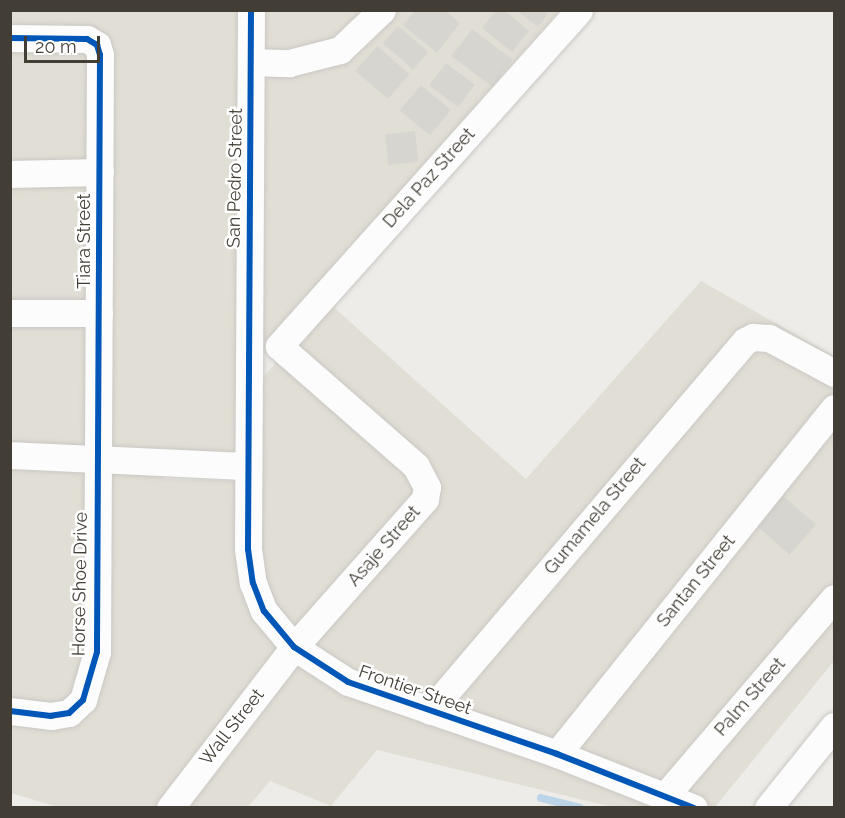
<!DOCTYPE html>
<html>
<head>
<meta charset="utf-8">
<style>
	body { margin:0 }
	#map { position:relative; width:845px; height:818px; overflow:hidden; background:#edece8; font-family:Raleway,sans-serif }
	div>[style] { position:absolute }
	.residential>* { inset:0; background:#e1ded5 }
	.stream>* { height:8px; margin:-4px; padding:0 4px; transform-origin:4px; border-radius:4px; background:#bbd4e8 }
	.building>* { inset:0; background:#d7d5d0; transform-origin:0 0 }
	.roads { filter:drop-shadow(0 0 2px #cac8c4) drop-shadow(0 0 2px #cac8c4) }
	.minor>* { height:27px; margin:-13.5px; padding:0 13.5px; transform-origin:13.5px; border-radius:13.5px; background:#fcfcfc }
	.cycleway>* { height:6px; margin:-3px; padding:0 3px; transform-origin:3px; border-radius:3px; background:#0057b8 }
	span { translate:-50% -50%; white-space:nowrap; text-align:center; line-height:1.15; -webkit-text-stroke:5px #fff; paint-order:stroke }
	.street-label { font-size:18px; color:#423e35 }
	.frame { position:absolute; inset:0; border:12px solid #423e35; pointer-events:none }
	.scale { position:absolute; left:24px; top:36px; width:76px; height:27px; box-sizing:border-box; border:3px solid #423e35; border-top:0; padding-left:8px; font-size:18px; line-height:21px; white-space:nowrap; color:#423e35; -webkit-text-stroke:4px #fff; paint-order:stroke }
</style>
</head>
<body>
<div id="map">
	<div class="residential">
		<i style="clip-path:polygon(11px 11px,559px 11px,236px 378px,236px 452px,165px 449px,164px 479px,255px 481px,256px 385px,329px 303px,526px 479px,701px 281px,834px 356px,834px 661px,715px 807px,612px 807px,377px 750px,331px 806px,270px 781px,247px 808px,58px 807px,11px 793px)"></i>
	</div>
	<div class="stream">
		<i style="left:541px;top:798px;width:40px;rotate:14.4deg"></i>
	</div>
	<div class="building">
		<i style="clip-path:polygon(415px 10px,445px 10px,460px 23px,437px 53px,403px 25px)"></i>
		<i style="clip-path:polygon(496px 10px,504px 10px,529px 31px,512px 52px,482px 28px)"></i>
		<i style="clip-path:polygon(516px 10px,550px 10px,538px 27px)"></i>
		<i style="left:398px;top:26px;width:40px;height:23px;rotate:41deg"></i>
		<i style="left:472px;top:29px;width:51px;height:34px;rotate:37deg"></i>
		<i style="left:377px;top:46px;width:43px;height:33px;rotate:41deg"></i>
		<i style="left:446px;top:63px;width:36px;height:28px;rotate:37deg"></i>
		<i style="left:421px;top:85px;width:39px;height:33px;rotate:40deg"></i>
		<i style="left:415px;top:131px;width:31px;height:30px;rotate:84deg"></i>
		<i style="left:782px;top:495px;width:45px;height:40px;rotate:41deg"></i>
	</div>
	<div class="roads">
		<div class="minor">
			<i style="left:251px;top:10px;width:539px;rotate:90.32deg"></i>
			<i style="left:248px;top:549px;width:34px;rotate:82deg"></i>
			<i style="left:253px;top:583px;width:30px;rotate:69deg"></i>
			<i style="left:264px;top:611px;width:47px;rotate:50.2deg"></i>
			<i style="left:294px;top:647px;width:64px;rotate:32.9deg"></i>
			<i style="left:348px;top:682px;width:221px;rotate:19deg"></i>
			<i style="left:557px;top:754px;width:147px;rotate:21.5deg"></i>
			<i style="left:10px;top:38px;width:77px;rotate:0.7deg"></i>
			<i style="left:87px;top:39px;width:12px;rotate:31deg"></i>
			<i style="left:97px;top:45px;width:10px;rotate:73deg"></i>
			<i style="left:100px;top:55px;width:597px;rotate:90.29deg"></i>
			<i style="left:97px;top:652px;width:50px;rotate:106.3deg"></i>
			<i style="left:83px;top:700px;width:19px;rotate:137deg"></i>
			<i style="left:69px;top:713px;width:18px;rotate:171deg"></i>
			<i style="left:51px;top:716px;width:41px;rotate:-173deg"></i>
			<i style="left:251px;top:62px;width:38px;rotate:2deg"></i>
			<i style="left:289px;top:63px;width:53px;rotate:-14.3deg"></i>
			<i style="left:340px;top:50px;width:58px;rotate:-43.6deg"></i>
			<i style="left:10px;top:174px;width:90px;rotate:-1.3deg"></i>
			<i style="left:10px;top:313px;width:89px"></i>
			<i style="left:279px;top:346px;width:450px;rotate:-48.2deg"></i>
			<i style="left:10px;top:455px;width:237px;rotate:2.7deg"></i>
			<i style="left:430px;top:711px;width:486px;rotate:-49.6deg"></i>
			<i style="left:745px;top:341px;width:9px;rotate:-27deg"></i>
			<i style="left:753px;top:337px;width:16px;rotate:4deg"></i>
			<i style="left:769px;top:338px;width:74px;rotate:28.3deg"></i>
			<i style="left:557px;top:754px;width:443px;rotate:-51.3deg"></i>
			<i style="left:665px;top:796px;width:260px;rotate:-49.5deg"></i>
			<i style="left:170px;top:808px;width:203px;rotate:-52.4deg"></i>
			<i style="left:294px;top:647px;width:198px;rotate:-48.5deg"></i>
			<i style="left:425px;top:499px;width:12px;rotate:-81deg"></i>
			<i style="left:427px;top:487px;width:24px;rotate:-118deg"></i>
			<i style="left:416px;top:466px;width:182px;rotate:-138.8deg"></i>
			<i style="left:768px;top:808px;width:105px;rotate:-51.2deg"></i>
		</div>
	</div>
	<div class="cycleway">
		<i style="left:251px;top:10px;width:539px;rotate:90.32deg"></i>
		<i style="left:248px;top:549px;width:34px;rotate:82deg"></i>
		<i style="left:253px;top:583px;width:30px;rotate:69deg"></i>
		<i style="left:264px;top:611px;width:47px;rotate:50.2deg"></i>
		<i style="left:294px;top:647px;width:64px;rotate:32.9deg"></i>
		<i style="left:348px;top:682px;width:221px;rotate:19deg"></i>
		<i style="left:557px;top:754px;width:147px;rotate:21.5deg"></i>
		<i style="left:10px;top:38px;width:77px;rotate:0.7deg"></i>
		<i style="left:87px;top:39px;width:12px;rotate:31deg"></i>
		<i style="left:97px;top:45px;width:10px;rotate:73deg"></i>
		<i style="left:100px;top:55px;width:597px;rotate:90.29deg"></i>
		<i style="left:97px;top:652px;width:50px;rotate:106.3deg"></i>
		<i style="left:83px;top:700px;width:19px;rotate:137deg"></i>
		<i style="left:69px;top:713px;width:18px;rotate:171deg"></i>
		<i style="left:51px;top:716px;width:41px;rotate:-173deg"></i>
	</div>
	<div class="street-label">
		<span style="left:235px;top:178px;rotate:-89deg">San Pedro Street</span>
		<span style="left:429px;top:178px;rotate:-48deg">Dela Paz Street</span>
		<span style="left:84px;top:241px;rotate:-90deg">Tiara Street</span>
		<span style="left:595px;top:516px;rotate:-50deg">Gumamela Street</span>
		<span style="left:384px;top:546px;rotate:-49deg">Asaje Street</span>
		<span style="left:696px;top:581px;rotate:-51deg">Santan Street</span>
		<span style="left:80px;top:584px;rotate:-89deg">Horse Shoe Drive</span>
		<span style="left:415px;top:690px;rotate:19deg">Frontier Street</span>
		<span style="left:750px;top:697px;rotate:-49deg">Palm Street</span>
		<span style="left:232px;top:727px;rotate:-52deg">Wall Street</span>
	</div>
	<div class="frame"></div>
	<div class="scale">20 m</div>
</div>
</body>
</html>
